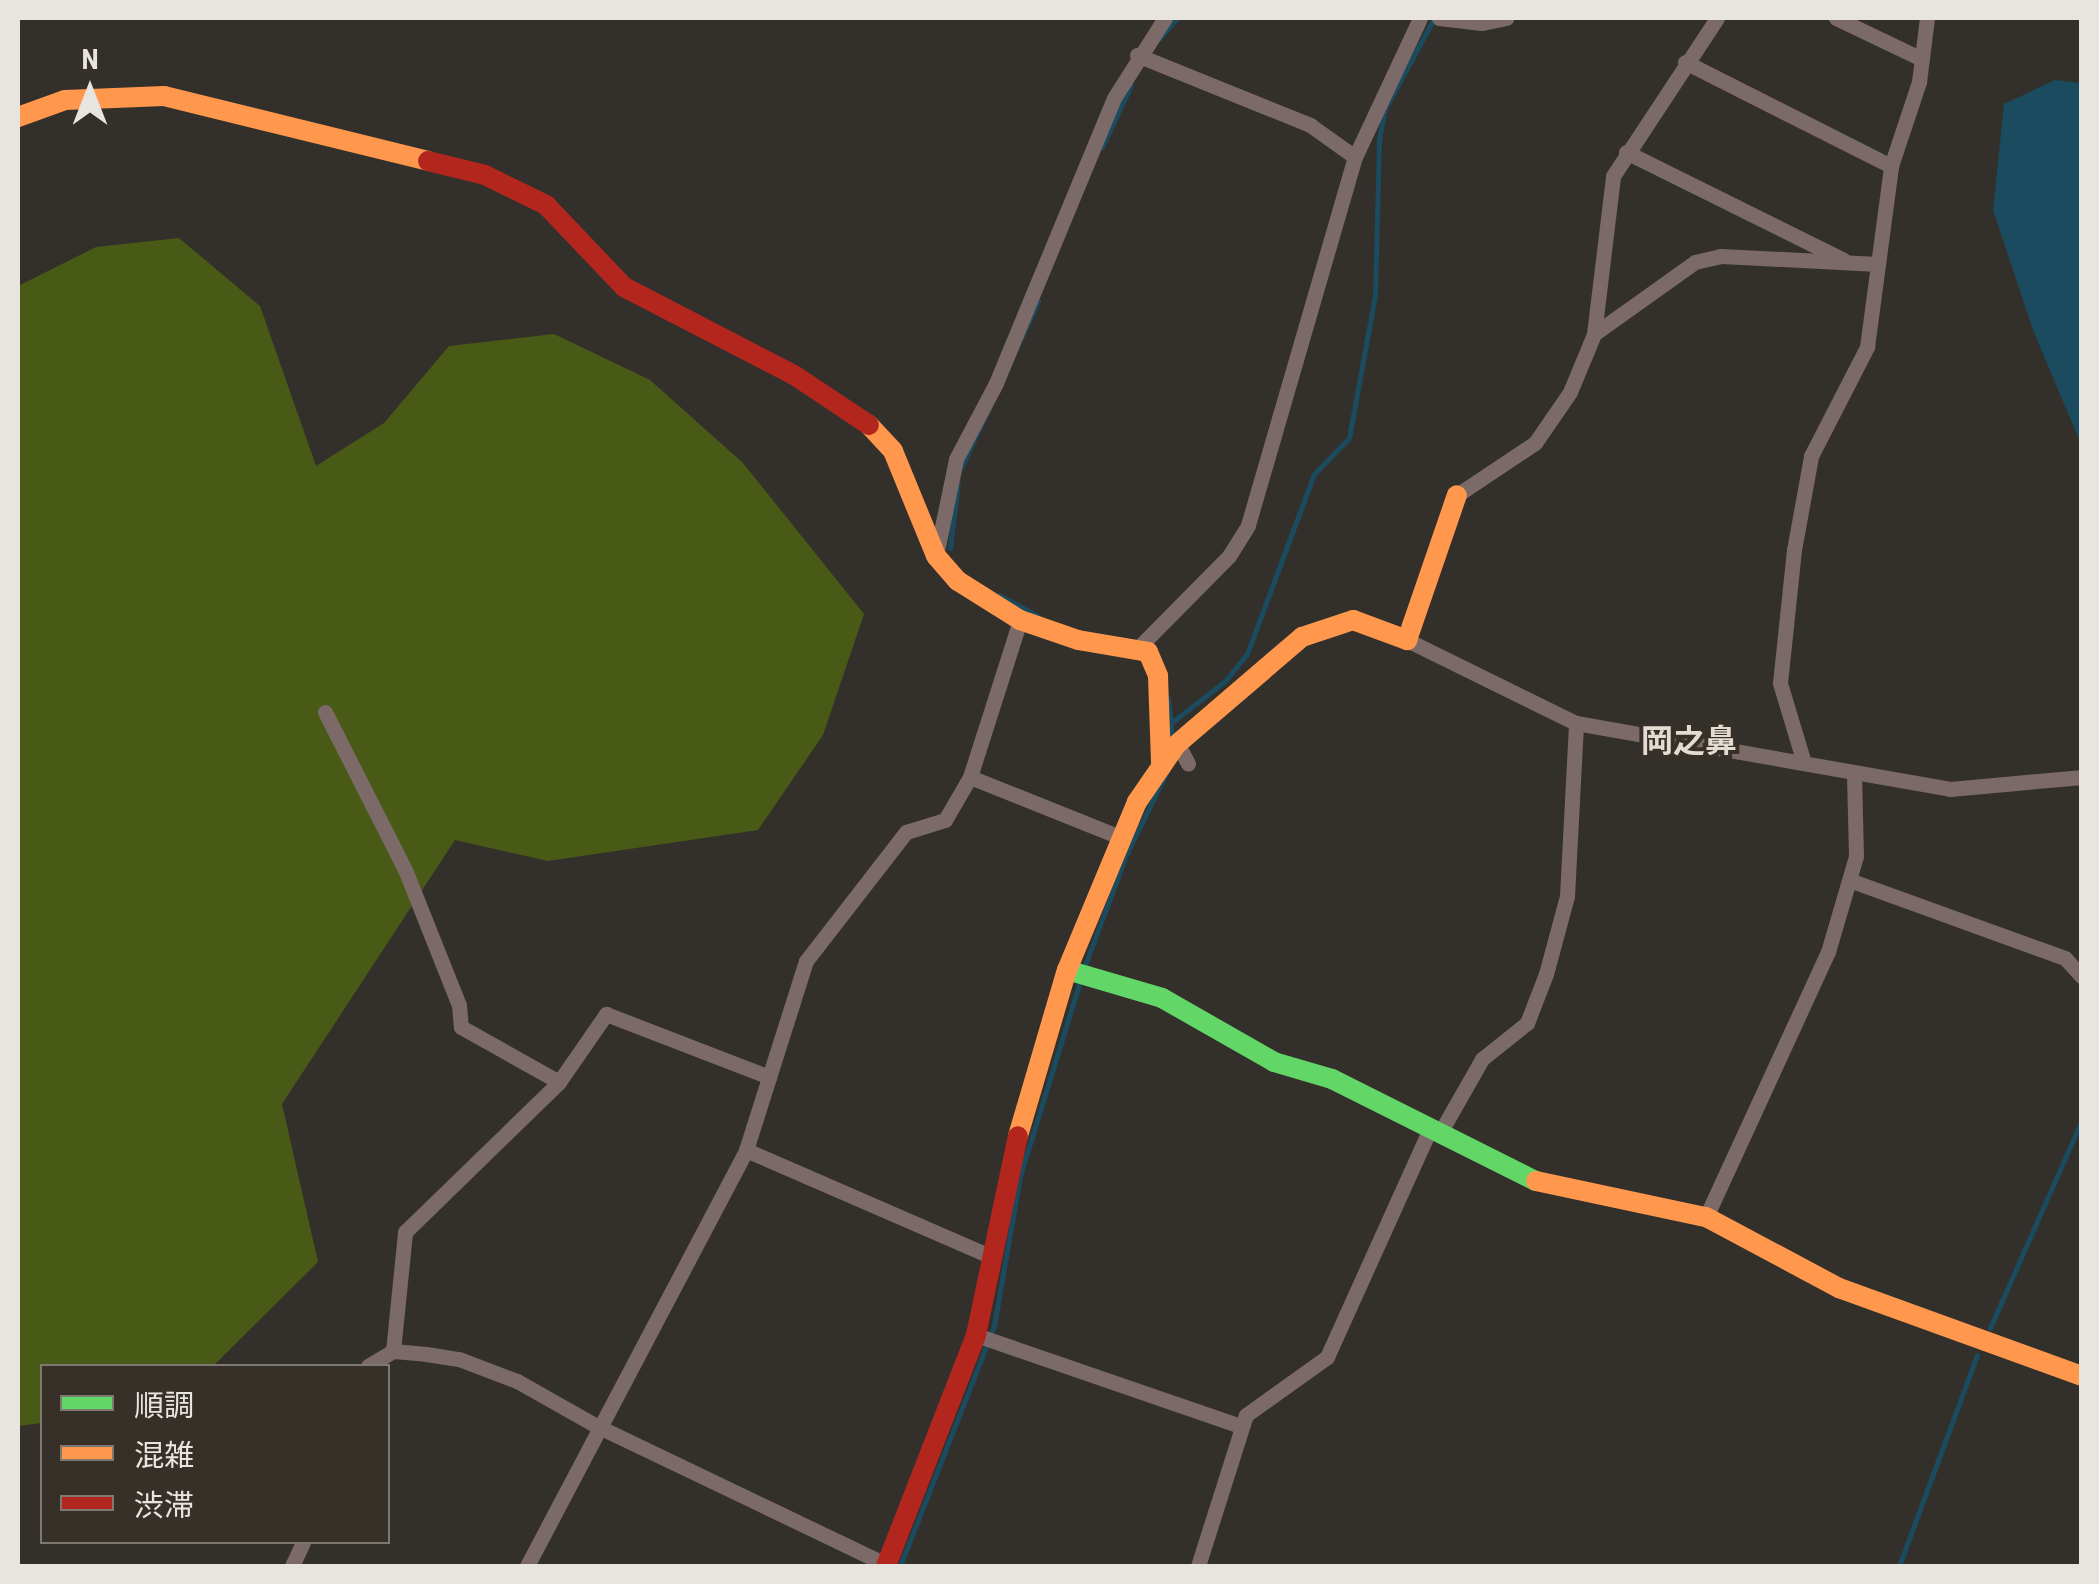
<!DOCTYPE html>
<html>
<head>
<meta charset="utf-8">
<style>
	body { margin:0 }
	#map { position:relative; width:2099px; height:1584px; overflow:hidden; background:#33302c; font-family:"Roboto Condensed","Noto Sans JP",sans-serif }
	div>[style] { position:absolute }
	.green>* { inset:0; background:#495916 }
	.water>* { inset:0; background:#1a4b5f }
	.stream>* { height:5px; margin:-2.5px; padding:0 2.5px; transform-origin:2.5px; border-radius:2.5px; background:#1a4b5f }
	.street>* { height:15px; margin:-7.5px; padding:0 7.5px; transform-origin:7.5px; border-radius:7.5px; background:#7b6a68 }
	.fast>* { height:20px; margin:-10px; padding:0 10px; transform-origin:10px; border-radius:10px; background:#63d668 }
	.slow>* { height:20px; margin:-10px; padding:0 10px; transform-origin:10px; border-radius:10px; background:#ff974d }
	.jam>* { height:20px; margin:-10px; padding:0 10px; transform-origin:10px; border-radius:10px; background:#b3261e }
	span { translate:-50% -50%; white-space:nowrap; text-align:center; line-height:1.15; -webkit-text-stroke:8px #363029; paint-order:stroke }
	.neighbourhood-label { font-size:32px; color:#e4dcd3; font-weight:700 }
	.frame { position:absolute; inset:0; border:20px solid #e8e4e0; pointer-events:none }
	.legend { position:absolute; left:40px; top:1364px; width:350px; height:180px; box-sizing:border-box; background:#363029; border:2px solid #7d7872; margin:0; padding:12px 18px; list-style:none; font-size:30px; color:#e8e4e0 }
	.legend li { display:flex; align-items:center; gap:20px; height:50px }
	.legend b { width:50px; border:2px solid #7d7872 }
	.north { position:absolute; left:40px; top:40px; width:100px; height:100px; -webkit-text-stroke:8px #363029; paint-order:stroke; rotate:0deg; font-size:28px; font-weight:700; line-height:40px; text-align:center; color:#e8e4e0 }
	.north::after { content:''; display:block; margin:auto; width:35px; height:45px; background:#e8e4e0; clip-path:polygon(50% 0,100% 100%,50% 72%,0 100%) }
</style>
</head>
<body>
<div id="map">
	<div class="green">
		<i style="clip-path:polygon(179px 238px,260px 306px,316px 466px,384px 423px,449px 346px,554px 334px,650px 380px,743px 463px,864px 614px,823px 735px,758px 830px,548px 861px,455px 840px,282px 1104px,318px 1262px,213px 1366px,42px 1366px,42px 1423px,18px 1426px,18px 286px,96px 247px)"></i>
	</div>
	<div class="water">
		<i style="clip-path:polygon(2055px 80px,2081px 83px,2081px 444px,2033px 330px,1993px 210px,2004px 104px)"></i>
	</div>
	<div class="stream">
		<i style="left:1160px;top:38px;width:26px;rotate:-50deg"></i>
		<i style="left:1102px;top:147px;width:68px;rotate:-64.9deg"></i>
		<i style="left:961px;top:468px;width:184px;rotate:-65.2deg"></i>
		<i style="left:950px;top:548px;width:65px;rotate:-83deg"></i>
		<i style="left:999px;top:595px;width:44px;rotate:28.3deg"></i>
		<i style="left:1168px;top:698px;width:24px;rotate:83deg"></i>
		<i style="left:1171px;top:742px;width:19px;rotate:-90deg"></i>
		<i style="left:1171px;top:723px;width:68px;rotate:-37.9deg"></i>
		<i style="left:1225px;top:681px;width:35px;rotate:-51deg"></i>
		<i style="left:1247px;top:654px;width:192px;rotate:-69.6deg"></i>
		<i style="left:1314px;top:474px;width:50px;rotate:-45.8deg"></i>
		<i style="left:1349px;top:438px;width:145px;rotate:-79.7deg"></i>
		<i style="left:1375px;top:295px;width:156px;rotate:-88.5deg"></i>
		<i style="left:1379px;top:139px;width:31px;rotate:-79deg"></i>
		<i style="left:1385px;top:109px;width:103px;rotate:-61.7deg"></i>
		<i style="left:1084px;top:968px;width:121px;rotate:-69.6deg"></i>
		<i style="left:1126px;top:855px;width:102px;rotate:-63.9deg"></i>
		<i style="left:1990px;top:1328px;width:228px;rotate:-66.2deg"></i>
		<i style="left:900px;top:1566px;width:258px;rotate:-68.6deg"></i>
		<i style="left:994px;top:1326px;width:152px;rotate:-80.2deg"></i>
		<i style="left:1020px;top:1176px;width:207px;rotate:-72.9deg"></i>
		<i style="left:1899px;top:1566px;width:225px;rotate:-69.7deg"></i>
	</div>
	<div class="street">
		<i style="left:1439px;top:18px;width:43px;rotate:6.6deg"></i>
		<i style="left:1482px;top:23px;width:25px;rotate:-12deg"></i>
		<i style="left:1836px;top:18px;width:95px;rotate:25.5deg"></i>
		<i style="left:1137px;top:55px;width:187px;rotate:22deg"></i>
		<i style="left:1310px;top:125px;width:55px;rotate:35.4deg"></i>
		<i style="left:1355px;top:157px;width:153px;rotate:-64.9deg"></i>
		<i style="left:1685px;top:62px;width:231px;rotate:26.8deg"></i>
		<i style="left:1626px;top:152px;width:243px;rotate:26.4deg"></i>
		<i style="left:1594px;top:334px;width:124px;rotate:-35.5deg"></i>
		<i style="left:1695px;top:262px;width:27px;rotate:-13deg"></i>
		<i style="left:1721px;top:256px;width:156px;rotate:2.9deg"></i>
		<i style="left:1457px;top:495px;width:94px;rotate:-33.7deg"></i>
		<i style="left:1535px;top:443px;width:62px;rotate:-55.5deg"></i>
		<i style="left:1570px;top:392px;width:63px;rotate:-67.5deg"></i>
		<i style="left:1594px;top:334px;width:159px;rotate:-83.1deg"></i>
		<i style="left:1613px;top:176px;width:189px;rotate:-56.6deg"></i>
		<i style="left:936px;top:556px;width:99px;rotate:-78.3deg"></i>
		<i style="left:956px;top:459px;width:86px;rotate:-62.2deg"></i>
		<i style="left:996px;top:383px;width:308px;rotate:-67.5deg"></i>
		<i style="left:1114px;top:98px;width:95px;rotate:-57.5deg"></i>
		<i style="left:1407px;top:640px;width:188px;rotate:26.2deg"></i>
		<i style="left:1576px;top:723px;width:380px;rotate:10deg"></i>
		<i style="left:1950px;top:789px;width:133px;rotate:-5.2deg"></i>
		<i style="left:1139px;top:647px;width:128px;rotate:-45.3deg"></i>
		<i style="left:1229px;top:556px;width:36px;rotate:-58deg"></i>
		<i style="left:1248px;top:525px;width:383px;rotate:-73.8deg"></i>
		<i style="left:325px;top:712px;width:179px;rotate:63.1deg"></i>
		<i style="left:406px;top:872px;width:143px;rotate:68.3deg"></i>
		<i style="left:459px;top:1005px;width:22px;rotate:85deg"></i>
		<i style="left:461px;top:1027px;width:112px;rotate:29.3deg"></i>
		<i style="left:559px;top:1082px;width:83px;rotate:-55.3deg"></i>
		<i style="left:606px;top:1014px;width:175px;rotate:21.1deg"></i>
		<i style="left:1178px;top:744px;width:22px;rotate:63deg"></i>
		<i style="left:1804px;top:763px;width:84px;rotate:-106.7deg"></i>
		<i style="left:1780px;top:683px;width:134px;rotate:-84deg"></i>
		<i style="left:1794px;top:550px;width:96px;rotate:-79.7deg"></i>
		<i style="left:1811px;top:456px;width:123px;rotate:-62.8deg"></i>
		<i style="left:1867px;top:347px;width:183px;rotate:-82.4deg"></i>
		<i style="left:1891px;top:166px;width:89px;rotate:-71.6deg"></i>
		<i style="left:1919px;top:82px;width:64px;rotate:-82.9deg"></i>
		<i style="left:970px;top:777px;width:162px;rotate:21.8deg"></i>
		<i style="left:1852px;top:881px;width:226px;rotate:19.9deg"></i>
		<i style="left:2065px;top:958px;width:25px;rotate:48deg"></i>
		<i style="left:1441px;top:1131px;width:83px;rotate:-60.3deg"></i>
		<i style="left:1482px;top:1059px;width:58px;rotate:-38.7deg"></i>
		<i style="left:1527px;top:1023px;width:53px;rotate:-68.8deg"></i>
		<i style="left:1546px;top:974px;width:81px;rotate:-74.9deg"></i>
		<i style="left:1567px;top:896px;width:173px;rotate:-87deg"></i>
		<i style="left:746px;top:1150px;width:270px;rotate:23.5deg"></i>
		<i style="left:1706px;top:1217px;width:292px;rotate:-65.3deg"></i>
		<i style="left:1828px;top:952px;width:100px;rotate:-73.7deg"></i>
		<i style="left:1856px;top:856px;width:82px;rotate:-91.4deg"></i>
		<i style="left:976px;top:1335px;width:280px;rotate:19deg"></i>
		<i style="left:393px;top:1351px;width:120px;rotate:-84.2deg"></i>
		<i style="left:405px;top:1232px;width:215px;rotate:-44.2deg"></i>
		<i style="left:368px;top:1366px;width:29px;rotate:-31deg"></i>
		<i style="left:393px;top:1351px;width:33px;rotate:5deg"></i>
		<i style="left:426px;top:1354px;width:33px;rotate:9deg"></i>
		<i style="left:459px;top:1359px;width:62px;rotate:20.8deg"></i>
		<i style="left:517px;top:1381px;width:92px;rotate:29.4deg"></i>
		<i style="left:597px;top:1426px;width:322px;rotate:25.6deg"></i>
		<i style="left:292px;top:1566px;width:26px;rotate:-65deg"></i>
		<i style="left:527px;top:1566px;width:470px;rotate:-62.2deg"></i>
		<i style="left:746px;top:1150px;width:198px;rotate:-72.4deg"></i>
		<i style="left:806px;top:961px;width:163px;rotate:-52.2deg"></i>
		<i style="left:906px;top:832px;width:41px;rotate:-17.1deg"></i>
		<i style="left:945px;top:820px;width:50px;rotate:-59.8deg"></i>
		<i style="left:970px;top:777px;width:165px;rotate:-72.3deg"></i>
		<i style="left:1198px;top:1566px;width:158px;rotate:-72.4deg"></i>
		<i style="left:1246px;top:1415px;width:100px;rotate:-35.6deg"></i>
		<i style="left:1327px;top:1357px;width:252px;rotate:-65.7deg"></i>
	</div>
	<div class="fast">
		<i style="left:1067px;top:970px;width:99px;rotate:16.4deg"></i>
		<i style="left:1162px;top:998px;width:129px;rotate:29.7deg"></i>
		<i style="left:1274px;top:1062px;width:60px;rotate:16.3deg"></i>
		<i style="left:1332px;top:1079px;width:228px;rotate:26.6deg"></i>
	</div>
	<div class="slow">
		<i style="left:18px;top:117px;width:50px;rotate:-19.9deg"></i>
		<i style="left:65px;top:100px;width:99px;rotate:-2.3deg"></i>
		<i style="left:164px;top:96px;width:272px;rotate:13.8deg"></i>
		<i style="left:869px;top:425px;width:35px;rotate:47deg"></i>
		<i style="left:893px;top:451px;width:113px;rotate:67.7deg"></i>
		<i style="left:936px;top:556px;width:33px;rotate:49deg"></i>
		<i style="left:958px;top:581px;width:73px;rotate:32.2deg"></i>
		<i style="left:1020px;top:620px;width:61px;rotate:19deg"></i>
		<i style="left:1078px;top:640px;width:71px;rotate:9.7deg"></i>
		<i style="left:1148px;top:652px;width:26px;rotate:67deg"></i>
		<i style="left:1158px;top:676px;width:86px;rotate:88deg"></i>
		<i style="left:1018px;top:1136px;width:173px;rotate:-73.6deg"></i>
		<i style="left:1067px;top:970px;width:182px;rotate:-67.4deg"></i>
		<i style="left:1137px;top:802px;width:69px;rotate:-55.6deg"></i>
		<i style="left:1176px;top:745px;width:166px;rotate:-40.6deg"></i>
		<i style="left:1302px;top:637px;width:54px;rotate:-18.4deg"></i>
		<i style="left:1353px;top:620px;width:58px;rotate:20.3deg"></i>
		<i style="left:1407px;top:640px;width:153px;rotate:-71deg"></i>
		<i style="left:1536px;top:1181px;width:174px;rotate:12deg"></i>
		<i style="left:1706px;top:1217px;width:151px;rotate:28.1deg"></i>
		<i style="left:1839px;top:1288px;width:258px;rotate:19.9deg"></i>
	</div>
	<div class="jam">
		<i style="left:428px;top:161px;width:59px;rotate:13.8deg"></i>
		<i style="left:485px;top:175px;width:68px;rotate:26.2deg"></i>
		<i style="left:546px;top:205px;width:113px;rotate:46.4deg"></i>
		<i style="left:624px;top:287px;width:191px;rotate:27.4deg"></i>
		<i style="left:794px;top:375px;width:90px;rotate:33.7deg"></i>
		<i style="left:886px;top:1566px;width:248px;rotate:-68.7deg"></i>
		<i style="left:976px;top:1335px;width:203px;rotate:-78.1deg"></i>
	</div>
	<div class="neighbourhood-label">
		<span style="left:1689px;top:741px">岡之鼻</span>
	</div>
	<div class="frame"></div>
	<ul class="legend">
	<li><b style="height:12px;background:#63d668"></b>順調</li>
	<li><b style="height:12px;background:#ff974d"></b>混雑</li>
	<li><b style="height:12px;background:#b3261e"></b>渋滞</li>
	</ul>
	<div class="north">N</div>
</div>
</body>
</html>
